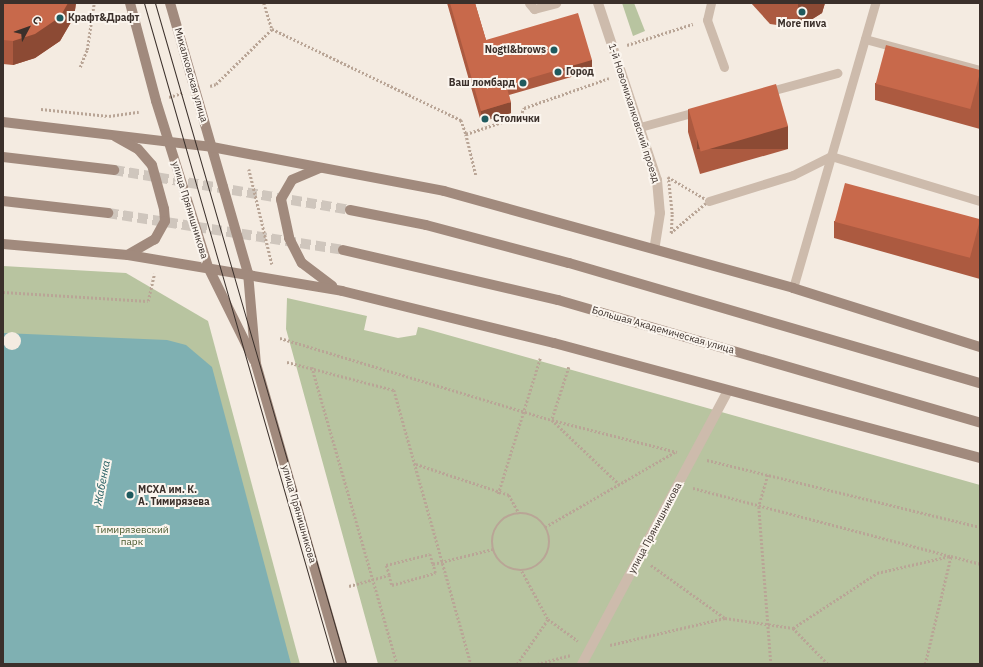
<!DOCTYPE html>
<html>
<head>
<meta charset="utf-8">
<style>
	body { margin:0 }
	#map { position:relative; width:983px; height:667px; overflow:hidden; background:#f4ebe1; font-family:"IBM Plex Sans",sans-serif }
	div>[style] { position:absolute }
	.green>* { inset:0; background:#b8c4a0 }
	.water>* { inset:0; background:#7fb0b2 }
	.pier>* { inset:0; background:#f4ebe1 }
	.round { border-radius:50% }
	.secondary-tunnel>* { height:10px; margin-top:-5px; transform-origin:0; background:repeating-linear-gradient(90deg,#cfc6bd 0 10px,transparent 0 15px) }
	.path>* { height:2.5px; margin-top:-1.25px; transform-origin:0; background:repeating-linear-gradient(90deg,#b9a596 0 2px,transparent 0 4px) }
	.path>.ring { margin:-1.25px; padding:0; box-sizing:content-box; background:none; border:2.5px solid #b9a596; border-radius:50% }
	.lane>* { height:9px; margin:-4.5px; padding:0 4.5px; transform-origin:4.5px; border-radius:4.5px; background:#cdbbac }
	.street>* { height:10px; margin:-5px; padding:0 5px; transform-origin:5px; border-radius:5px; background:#cdbbac }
	.secondary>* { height:10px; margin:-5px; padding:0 5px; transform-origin:5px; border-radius:5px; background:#a18a7d }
	.tram>* { height:1px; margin:-0.5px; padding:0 0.5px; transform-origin:0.5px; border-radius:0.5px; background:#3b302b }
	.wall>* { inset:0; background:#ac5a40 }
	.shaded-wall>* { inset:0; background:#8c4a34; transform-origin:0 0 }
	.building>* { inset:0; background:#c8694b; transform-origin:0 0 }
	.dots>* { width:11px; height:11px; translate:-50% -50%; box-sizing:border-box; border:2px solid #fbf5ee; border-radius:50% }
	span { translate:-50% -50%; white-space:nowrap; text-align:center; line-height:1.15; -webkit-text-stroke:4px #fbf5ee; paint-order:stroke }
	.poi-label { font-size:10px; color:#3b302b; font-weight:700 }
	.left { translate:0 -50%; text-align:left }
	.right { translate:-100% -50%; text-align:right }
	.street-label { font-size:10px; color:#3b302b }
	.park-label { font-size:10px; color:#4a5a2e }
	.water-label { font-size:11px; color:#1f5a5e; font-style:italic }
	.frame { position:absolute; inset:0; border:4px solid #3b302b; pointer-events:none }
	.north { position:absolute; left:8px; top:8px; width:40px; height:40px; -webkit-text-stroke:3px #fbf5ee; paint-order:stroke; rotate:49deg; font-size:11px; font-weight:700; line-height:16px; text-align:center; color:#3b302b }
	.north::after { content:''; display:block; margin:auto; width:14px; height:18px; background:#3b302b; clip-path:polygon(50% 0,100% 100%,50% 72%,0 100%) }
</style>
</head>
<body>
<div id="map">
	<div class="green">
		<i style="clip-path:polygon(622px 3px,634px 3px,645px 31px,633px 36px)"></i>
		<i style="clip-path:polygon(3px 266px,126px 273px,208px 321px,300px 664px,3px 664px)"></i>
		<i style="clip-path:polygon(287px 298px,367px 316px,364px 330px,398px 338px,416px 335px,418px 327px,423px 328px,980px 485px,980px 664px,378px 664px,286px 329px)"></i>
	</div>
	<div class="water">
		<i style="clip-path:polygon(3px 333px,167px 340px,186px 345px,212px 367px,291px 664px,3px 664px)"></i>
	</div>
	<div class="pier">
		<i class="round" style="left:3px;top:332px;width:18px;height:18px"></i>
	</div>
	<div class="secondary-tunnel">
		<i style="left:114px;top:170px;width:239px;rotate:9.6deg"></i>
		<i style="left:108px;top:213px;width:238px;rotate:8.9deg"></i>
	</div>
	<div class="path">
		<i style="left:264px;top:3px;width:27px;rotate:73deg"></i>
		<i style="left:272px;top:29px;width:210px;rotate:25.7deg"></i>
		<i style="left:461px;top:120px;width:15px;rotate:70deg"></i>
		<i style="left:466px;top:134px;width:57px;rotate:-18.4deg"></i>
		<i style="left:520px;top:116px;width:9px;rotate:-63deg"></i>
		<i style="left:524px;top:108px;width:90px;rotate:-19.4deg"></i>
		<i style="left:627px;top:45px;width:69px;rotate:-17.7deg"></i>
		<i style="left:80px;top:67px;width:18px;rotate:-68deg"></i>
		<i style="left:87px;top:50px;width:48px;rotate:-81.5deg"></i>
		<i style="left:210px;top:86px;width:6px;rotate:-18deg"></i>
		<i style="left:216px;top:84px;width:78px;rotate:-44.5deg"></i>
		<i style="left:169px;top:97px;width:14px;rotate:-17deg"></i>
		<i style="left:41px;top:109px;width:68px;rotate:5.9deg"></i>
		<i style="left:109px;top:116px;width:30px;rotate:-8deg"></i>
		<i style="left:466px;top:134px;width:42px;rotate:76.3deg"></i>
		<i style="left:249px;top:169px;width:98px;rotate:76.4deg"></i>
		<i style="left:668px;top:177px;width:48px;rotate:30.3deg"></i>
		<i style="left:709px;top:201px;width:50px;rotate:139.9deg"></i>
		<i style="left:671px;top:233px;width:19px;rotate:-87deg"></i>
		<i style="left:672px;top:214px;width:37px;rotate:-96deg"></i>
		<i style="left:3px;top:292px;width:145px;rotate:3.6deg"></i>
		<i style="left:148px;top:301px;width:28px;rotate:-77deg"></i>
		<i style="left:280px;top:338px;width:284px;rotate:16.8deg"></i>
		<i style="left:552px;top:420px;width:129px;rotate:14.4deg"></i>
		<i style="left:287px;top:362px;width:111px;rotate:14.7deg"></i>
		<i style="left:394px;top:390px;width:285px;rotate:74.3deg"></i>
		<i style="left:312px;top:367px;width:309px;rotate:74deg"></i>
		<i style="left:569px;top:367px;width:56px;rotate:107.8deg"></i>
		<i style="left:552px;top:420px;width:93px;rotate:43.7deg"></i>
		<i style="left:707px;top:460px;width:281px;rotate:13.8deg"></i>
		<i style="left:416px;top:464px;width:98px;rotate:18.4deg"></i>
		<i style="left:509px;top:495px;width:21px;rotate:61deg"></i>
		<i style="left:768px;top:475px;width:33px;rotate:106deg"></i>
		<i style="left:759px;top:507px;width:157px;rotate:85.6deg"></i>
		<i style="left:693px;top:488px;width:267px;rotate:14.8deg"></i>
		<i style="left:498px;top:494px;width:142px;rotate:-72.8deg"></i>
		<i class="ring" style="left:492px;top:513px;width:55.5px;height:55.5px"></i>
		<i style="left:545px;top:527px;width:150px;rotate:-30deg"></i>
		<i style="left:651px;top:565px;width:91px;rotate:35.6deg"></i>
		<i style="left:522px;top:571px;width:55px;rotate:61.6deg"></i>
		<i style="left:548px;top:619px;width:37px;rotate:36deg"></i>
		<i style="left:389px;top:575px;width:10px;rotate:73deg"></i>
		<i style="left:392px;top:585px;width:45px;rotate:-15.6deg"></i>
		<i style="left:435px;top:573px;width:9px;rotate:-103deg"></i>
		<i style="left:433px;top:564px;width:62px;rotate:-14deg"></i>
		<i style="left:349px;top:586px;width:41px;rotate:-15.4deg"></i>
		<i style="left:389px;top:575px;width:10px;rotate:-107deg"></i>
		<i style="left:386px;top:565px;width:45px;rotate:-14deg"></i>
		<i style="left:430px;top:554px;width:10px;rotate:73deg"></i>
		<i style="left:793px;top:628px;width:100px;rotate:-33.2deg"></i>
		<i style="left:877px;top:573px;width:75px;rotate:-13.1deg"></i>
		<i style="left:610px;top:645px;width:118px;rotate:-13.2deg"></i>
		<i style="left:725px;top:618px;width:69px;rotate:8.4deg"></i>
		<i style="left:793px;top:628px;width:50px;rotate:45.8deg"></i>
		<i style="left:517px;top:664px;width:55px;rotate:-55.4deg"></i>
		<i style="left:537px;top:664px;width:34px;rotate:-15deg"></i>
		<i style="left:925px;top:664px;width:111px;rotate:-76.5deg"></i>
		<i style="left:951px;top:556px;width:30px;rotate:15deg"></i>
	</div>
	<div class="lane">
		<i style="left:529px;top:3px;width:8px;rotate:50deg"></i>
		<i style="left:534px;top:9px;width:23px;rotate:-15deg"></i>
		<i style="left:711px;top:3px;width:17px;rotate:103deg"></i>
		<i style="left:707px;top:20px;width:50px;rotate:70.1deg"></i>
		<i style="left:865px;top:39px;width:119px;rotate:15.1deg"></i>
		<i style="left:767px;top:92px;width:73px;rotate:-15.2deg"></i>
		<i style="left:640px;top:127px;width:61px;rotate:-15.2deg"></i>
		<i style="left:709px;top:201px;width:88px;rotate:-17.2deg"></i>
		<i style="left:793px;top:175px;width:42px;rotate:-26.6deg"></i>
		<i style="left:831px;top:156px;width:156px;rotate:16.8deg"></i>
		<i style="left:793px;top:288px;width:297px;rotate:-73.9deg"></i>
	</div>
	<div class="street">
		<i style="left:598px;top:3px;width:187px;rotate:71.6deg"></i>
		<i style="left:657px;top:180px;width:33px;rotate:85deg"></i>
		<i style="left:660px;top:213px;width:36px;rotate:99deg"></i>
		<i style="left:582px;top:664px;width:308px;rotate:-61.9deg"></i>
	</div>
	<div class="secondary">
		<i style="left:130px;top:3px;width:101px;rotate:75.1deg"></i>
		<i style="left:156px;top:101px;width:174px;rotate:72.6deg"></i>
		<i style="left:208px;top:267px;width:104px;rotate:63.7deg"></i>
		<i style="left:170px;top:3px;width:281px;rotate:73.9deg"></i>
		<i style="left:248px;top:273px;width:91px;rotate:85deg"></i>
		<i style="left:256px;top:364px;width:312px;rotate:74deg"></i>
		<i style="left:3px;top:122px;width:210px;rotate:6.8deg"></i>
		<i style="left:212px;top:147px;width:236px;rotate:10.7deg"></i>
		<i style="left:444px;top:191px;width:362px;rotate:15.5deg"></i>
		<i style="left:793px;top:288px;width:196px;rotate:17.5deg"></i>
		<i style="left:116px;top:137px;width:25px;rotate:29deg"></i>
		<i style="left:138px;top:149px;width:21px;rotate:49deg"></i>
		<i style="left:152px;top:165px;width:46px;rotate:74.7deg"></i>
		<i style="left:164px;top:209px;width:12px;rotate:85deg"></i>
		<i style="left:165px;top:221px;width:21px;rotate:119deg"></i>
		<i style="left:155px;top:239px;width:30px;rotate:150deg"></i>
		<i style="left:3px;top:157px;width:112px;rotate:6.7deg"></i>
		<i style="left:320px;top:168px;width:30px;rotate:157deg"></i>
		<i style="left:292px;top:180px;width:22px;rotate:120deg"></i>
		<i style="left:281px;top:199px;width:40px;rotate:78deg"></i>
		<i style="left:289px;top:238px;width:28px;rotate:63deg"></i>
		<i style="left:302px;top:263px;width:38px;rotate:37deg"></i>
		<i style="left:3px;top:201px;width:106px;rotate:6.5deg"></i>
		<i style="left:350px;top:210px;width:77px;rotate:11.2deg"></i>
		<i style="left:426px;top:225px;width:148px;rotate:14.9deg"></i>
		<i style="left:569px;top:263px;width:428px;rotate:16.3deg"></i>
		<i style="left:3px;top:244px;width:125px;rotate:5deg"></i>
		<i style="left:128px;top:255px;width:217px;rotate:9.5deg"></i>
		<i style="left:342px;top:291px;width:218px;rotate:13.8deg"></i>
		<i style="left:554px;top:343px;width:441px;rotate:15.1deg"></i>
		<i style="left:343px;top:250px;width:221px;rotate:13.1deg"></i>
		<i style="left:558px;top:300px;width:440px;rotate:16.2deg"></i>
	</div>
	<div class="tram">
		<i style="left:144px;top:3px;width:688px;rotate:73.96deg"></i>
		<i style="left:155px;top:3px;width:688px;rotate:73.88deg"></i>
	</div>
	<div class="wall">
		<i style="clip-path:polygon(3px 3px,76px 3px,74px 17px,60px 41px,35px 58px,13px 65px,3px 64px)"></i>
		<i style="clip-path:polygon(447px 3px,475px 3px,486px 40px,592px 71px,509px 95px,511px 113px,481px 122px)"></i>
		<i style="clip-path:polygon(751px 3px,825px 3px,822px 13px,798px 28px,770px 24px)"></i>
		<i style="clip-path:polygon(980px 71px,980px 129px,875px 100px,875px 83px)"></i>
		<i style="clip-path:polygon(688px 109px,788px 149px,700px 174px,688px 132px)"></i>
		<i style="clip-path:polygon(980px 220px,980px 279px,834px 238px,834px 221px)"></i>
	</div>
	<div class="shaded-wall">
		<i style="clip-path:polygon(68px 3px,76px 3px,74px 17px,60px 41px,35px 58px,13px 65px,13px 41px)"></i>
		<i style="clip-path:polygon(799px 3px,825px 3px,822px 13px,798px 28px,798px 4px)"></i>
		<i style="left:592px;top:60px;width:11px;height:90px;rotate:90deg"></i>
		<i style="clip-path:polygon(511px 102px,511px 113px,481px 122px,481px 111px)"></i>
		<i style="left:788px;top:126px;width:23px;height:91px;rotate:90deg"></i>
	</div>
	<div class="building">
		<i style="clip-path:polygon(3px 3px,68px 3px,60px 17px,35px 34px,13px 41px,3px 40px)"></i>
		<i style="clip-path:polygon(450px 3px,475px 3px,486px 40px,578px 13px,592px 60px,506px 85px,511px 102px,481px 111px)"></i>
		<i style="clip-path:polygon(789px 3px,799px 3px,798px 4px)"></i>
		<i style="left:886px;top:45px;width:98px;height:40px;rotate:15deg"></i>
		<i style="left:776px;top:84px;width:44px;height:91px;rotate:74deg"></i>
		<i style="left:845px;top:183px;width:140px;height:40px;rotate:15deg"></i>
	</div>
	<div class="dots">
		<i style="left:802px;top:12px;background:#1f5a5e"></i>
		<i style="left:60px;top:18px;background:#1f5a5e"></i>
		<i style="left:554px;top:50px;background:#1f5a5e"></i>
		<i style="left:558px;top:72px;background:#1f5a5e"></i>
		<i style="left:523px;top:83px;background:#1f5a5e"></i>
		<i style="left:485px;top:119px;background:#1f5a5e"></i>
		<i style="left:130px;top:495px;background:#1f5a5e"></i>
	</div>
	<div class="poi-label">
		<span class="left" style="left:68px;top:18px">Крафт&amp;Драфт</span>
		<span style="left:802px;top:24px">More пиva</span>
		<span class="right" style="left:546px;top:50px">Nogti&amp;brows</span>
		<span class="left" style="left:566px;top:72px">Город</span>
		<span class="right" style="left:515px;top:83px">Ваш ломбард</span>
		<span class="left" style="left:493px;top:119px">Столички</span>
		<span class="left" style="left:138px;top:495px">МСХА им. К.<br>А. Тимирязева</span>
	</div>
	<div class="street-label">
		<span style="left:191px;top:75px;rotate:74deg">Михалковская улица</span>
		<span style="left:634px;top:113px;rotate:72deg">1-й Новомихалковский проезд</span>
		<span style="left:190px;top:210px;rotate:73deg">улица Прянишникова</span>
		<span style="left:663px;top:330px;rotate:16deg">Большая Академическая улица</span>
		<span style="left:299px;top:514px;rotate:74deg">улица Прянишникова</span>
		<span style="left:655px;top:528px;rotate:-62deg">улица Прянишникова</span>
	</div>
	<div class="park-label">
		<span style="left:132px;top:535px">Тимирязевский<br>парк</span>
	</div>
	<div class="water-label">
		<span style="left:102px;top:483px;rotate:-79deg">Жабенка</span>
	</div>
	<div class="frame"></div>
	<div class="north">С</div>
</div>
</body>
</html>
